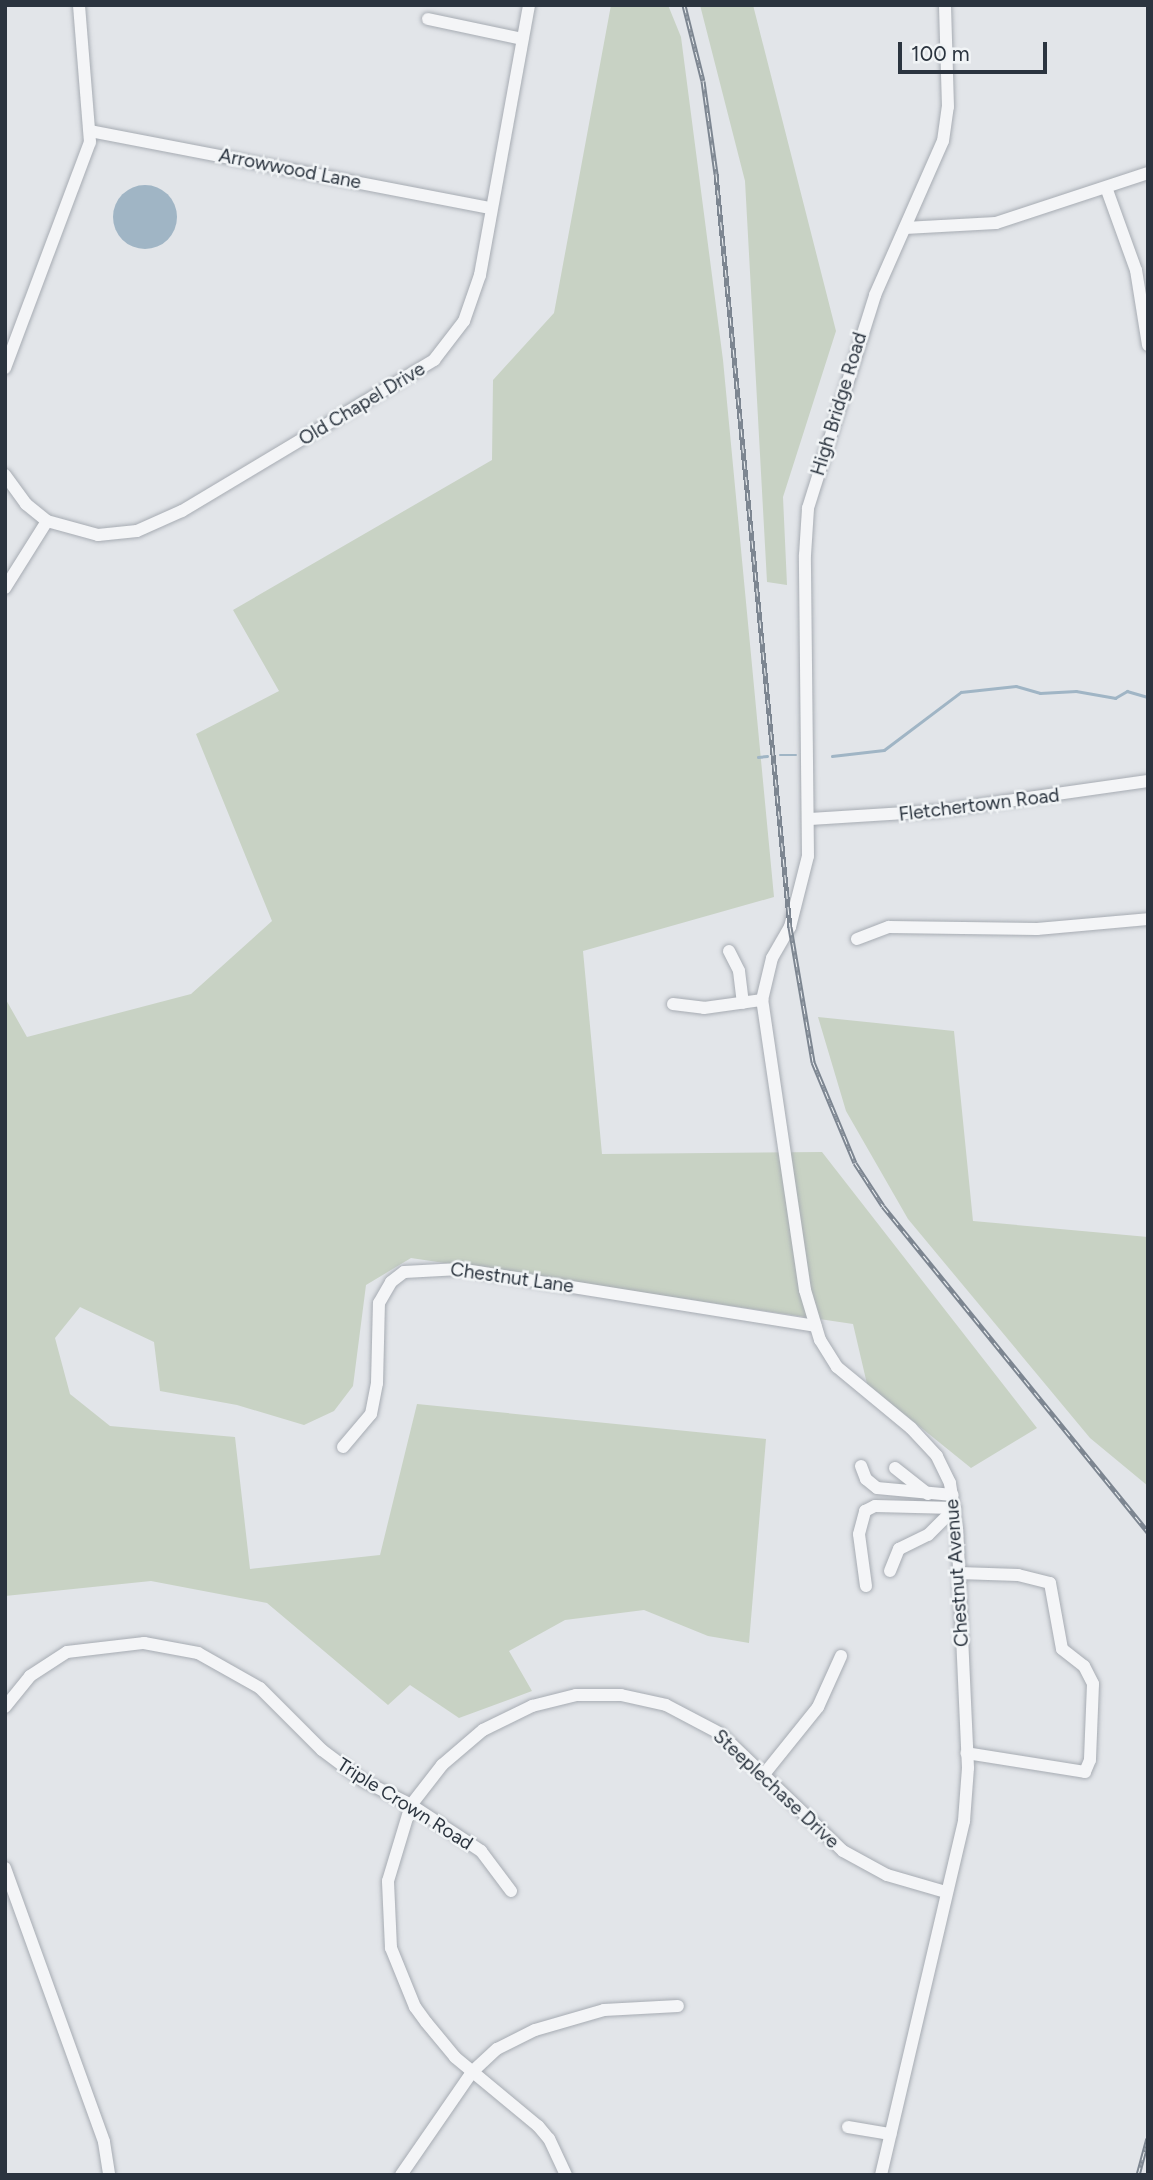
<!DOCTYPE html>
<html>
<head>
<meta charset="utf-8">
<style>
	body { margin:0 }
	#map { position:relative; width:1153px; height:2180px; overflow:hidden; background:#e2e5e9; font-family:Figtree,sans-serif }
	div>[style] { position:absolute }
	.green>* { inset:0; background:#c8d2c4 }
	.water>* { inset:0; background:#a0b5c5 }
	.round { border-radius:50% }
	.stream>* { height:2.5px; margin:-1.25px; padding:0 1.25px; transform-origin:1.25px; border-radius:1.25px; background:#a0b5c5 }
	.roads { filter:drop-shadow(0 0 2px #a7acb3) drop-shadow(0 0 2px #a7acb3) }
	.minor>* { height:12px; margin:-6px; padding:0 6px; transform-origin:6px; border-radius:6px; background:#f4f5f7 }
	.rail>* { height:5px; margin-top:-2.5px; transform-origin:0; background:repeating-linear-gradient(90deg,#f1f4f6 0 8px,#7d8691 0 16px); box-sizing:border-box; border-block:2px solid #7d8691 }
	span { translate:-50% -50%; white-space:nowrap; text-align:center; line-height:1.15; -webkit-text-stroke:5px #f1f4f6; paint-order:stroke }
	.street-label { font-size:19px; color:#2b343f }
	.frame { position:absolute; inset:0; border:7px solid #2b343f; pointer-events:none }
	.scale { position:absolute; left:898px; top:42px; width:149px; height:32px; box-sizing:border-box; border:4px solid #2b343f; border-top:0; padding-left:9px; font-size:21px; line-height:24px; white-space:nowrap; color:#2b343f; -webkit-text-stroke:5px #f1f4f6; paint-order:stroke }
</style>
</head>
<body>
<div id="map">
	<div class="green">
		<i style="clip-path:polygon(611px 5px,668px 5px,681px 37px,723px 360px,774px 897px,583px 951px,602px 1154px,822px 1152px,1037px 1428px,971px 1468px,867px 1384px,853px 1324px,411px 1258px,366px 1285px,353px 1386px,334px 1411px,304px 1425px,237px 1405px,160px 1391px,154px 1342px,80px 1307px,55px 1338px,70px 1394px,110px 1426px,235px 1437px,250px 1569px,380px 1555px,417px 1404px,766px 1439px,749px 1643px,708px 1636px,644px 1610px,565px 1620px,509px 1651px,532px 1691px,459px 1718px,410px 1685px,388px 1705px,267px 1603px,151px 1581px,5px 1596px,5px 998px,27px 1037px,191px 994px,272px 921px,196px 734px,279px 691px,233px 610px,492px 460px,493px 380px,554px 313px)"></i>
		<i style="clip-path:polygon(700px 5px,753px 5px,836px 331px,783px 497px,787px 585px,767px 582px,745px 181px)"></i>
		<i style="clip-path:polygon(818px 1017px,954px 1031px,973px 1221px,1148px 1237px,1148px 1486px,1090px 1438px,908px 1219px,846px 1111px)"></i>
	</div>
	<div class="water">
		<i class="round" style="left:113px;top:185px;width:64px;height:64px"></i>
	</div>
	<div class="stream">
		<i style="left:780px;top:755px;width:16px"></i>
		<i style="left:832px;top:756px;width:52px;rotate:-6.6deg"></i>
		<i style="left:884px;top:750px;width:96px;rotate:-37deg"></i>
		<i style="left:961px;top:692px;width:55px;rotate:-6.2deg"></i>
		<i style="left:1016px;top:686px;width:25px;rotate:16deg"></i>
		<i style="left:1040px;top:693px;width:36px;rotate:-3deg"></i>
		<i style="left:1076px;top:691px;width:40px;rotate:10deg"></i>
		<i style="left:1115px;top:698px;width:14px;rotate:-30deg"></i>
		<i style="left:1127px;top:691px;width:22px;rotate:16deg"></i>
		<i style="left:758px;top:757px;width:9px;rotate:-6deg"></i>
	</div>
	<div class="roads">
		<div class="minor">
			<i style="left:428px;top:19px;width:96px;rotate:12deg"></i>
			<i style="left:90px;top:131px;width:407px;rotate:10.9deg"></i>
			<i style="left:1107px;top:190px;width:85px;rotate:70.1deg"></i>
			<i style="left:1136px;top:270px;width:76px;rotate:80.9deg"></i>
			<i style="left:905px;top:228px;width:91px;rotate:-3.1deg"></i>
			<i style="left:996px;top:223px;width:160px;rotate:-18.2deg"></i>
			<i style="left:5px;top:368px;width:241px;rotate:-69.4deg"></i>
			<i style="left:90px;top:142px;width:137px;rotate:-94.6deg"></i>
			<i style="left:5px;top:475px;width:36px;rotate:54deg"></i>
			<i style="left:26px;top:504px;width:27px;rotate:39deg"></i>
			<i style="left:47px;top:521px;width:53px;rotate:15.4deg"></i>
			<i style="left:98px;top:535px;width:39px;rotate:-6deg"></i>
			<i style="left:137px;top:531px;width:49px;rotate:-24deg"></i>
			<i style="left:182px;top:511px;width:294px;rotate:-30.9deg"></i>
			<i style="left:434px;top:360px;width:49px;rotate:-52.4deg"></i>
			<i style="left:464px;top:321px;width:49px;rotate:-70.8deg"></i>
			<i style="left:480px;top:275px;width:274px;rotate:-79.7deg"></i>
			<i style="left:5px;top:588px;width:79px;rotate:-57.9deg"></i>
			<i style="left:810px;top:819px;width:127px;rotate:-3.6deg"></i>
			<i style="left:937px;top:811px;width:213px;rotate:-8.1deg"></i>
			<i style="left:857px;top:939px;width:34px;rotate:-21deg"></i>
			<i style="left:889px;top:927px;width:148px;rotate:0.8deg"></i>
			<i style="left:1037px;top:929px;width:111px;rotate:-5.1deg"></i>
			<i style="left:729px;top:951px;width:22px;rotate:63deg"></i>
			<i style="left:739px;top:971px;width:32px;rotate:83deg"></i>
			<i style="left:673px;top:1004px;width:31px;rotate:7deg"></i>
			<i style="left:704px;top:1008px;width:59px;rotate:-7.9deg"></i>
			<i style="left:343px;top:1447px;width:43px;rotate:-49.7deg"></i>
			<i style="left:371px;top:1414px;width:32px;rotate:-79deg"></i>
			<i style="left:377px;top:1383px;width:80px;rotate:-88.6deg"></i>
			<i style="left:379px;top:1303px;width:24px;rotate:-60deg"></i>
			<i style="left:391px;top:1282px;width:16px;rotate:-38deg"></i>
			<i style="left:404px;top:1272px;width:56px;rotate:-3.1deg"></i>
			<i style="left:460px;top:1269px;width:360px;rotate:9.1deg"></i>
			<i style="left:861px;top:1466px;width:14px;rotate:69deg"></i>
			<i style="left:866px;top:1479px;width:14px;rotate:39deg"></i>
			<i style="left:877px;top:1488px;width:76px;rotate:5.3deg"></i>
			<i style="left:895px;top:1468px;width:42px;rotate:38.2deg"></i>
			<i style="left:890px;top:1571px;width:24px;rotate:-68deg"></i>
			<i style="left:899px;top:1549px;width:32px;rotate:-26deg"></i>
			<i style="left:928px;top:1535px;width:38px;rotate:-45deg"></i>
			<i style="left:959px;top:1573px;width:59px;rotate:1.9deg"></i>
			<i style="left:1018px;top:1575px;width:33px;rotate:14deg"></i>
			<i style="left:1050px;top:1583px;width:67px;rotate:79.7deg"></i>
			<i style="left:1062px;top:1649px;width:28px;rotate:38deg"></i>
			<i style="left:1084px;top:1666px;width:20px;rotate:63deg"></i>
			<i style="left:1093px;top:1684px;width:76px;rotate:92.3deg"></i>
			<i style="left:1090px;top:1760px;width:13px;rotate:113deg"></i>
			<i style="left:1085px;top:1772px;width:120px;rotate:-170.9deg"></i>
			<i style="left:866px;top:1586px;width:52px;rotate:-97.7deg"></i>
			<i style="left:859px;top:1534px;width:24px;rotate:-75deg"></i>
			<i style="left:865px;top:1511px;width:11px;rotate:-27deg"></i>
			<i style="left:875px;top:1506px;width:80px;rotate:1.4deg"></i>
			<i style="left:5px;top:1707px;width:40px;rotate:-51deg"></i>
			<i style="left:30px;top:1676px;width:44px;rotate:-33deg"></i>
			<i style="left:67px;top:1652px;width:78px;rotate:-6.7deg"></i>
			<i style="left:144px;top:1643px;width:55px;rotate:10.5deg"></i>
			<i style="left:198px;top:1653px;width:71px;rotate:29.4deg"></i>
			<i style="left:260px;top:1688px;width:88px;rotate:45deg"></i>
			<i style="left:322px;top:1750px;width:50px;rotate:36.9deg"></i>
			<i style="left:362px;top:1780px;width:55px;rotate:27deg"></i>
			<i style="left:411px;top:1805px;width:84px;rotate:33.3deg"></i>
			<i style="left:481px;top:1851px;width:50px;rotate:53.1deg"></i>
			<i style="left:765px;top:1773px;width:85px;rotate:-51.2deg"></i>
			<i style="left:818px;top:1707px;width:56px;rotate:-65.7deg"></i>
			<i style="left:5px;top:1868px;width:291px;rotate:70.1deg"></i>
			<i style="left:104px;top:2142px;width:33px;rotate:81deg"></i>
			<i style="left:848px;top:2127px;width:43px;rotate:9.5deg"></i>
			<i style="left:401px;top:2175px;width:125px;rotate:-55.4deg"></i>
			<i style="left:472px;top:2072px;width:34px;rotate:-43deg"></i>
			<i style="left:497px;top:2049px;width:42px;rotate:-26.6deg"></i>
			<i style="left:535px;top:2030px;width:72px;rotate:-16.2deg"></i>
			<i style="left:604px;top:2010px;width:74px;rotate:-3.1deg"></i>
			<i style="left:566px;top:2175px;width:40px;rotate:-115deg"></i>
			<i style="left:549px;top:2139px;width:17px;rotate:-130deg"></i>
			<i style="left:538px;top:2126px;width:108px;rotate:-140.3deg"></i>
			<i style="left:455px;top:2057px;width:45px;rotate:-129.6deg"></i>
			<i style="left:426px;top:2022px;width:19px;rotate:-126deg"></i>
			<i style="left:415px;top:2007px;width:64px;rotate:-112.1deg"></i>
			<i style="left:391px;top:1948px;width:67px;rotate:-92.6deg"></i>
			<i style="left:388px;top:1881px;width:79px;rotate:-73.2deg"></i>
			<i style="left:411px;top:1805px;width:51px;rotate:-52.2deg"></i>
			<i style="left:442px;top:1765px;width:54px;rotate:-40.5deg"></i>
			<i style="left:483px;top:1730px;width:55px;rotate:-26.1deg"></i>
			<i style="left:532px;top:1706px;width:45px;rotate:-14deg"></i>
			<i style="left:576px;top:1695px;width:45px"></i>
			<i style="left:621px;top:1695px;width:46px;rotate:12.5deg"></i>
			<i style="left:666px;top:1705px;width:62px;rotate:27.8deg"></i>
			<i style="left:721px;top:1734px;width:169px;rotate:43.8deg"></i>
			<i style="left:843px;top:1851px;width:50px;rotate:28.6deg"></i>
			<i style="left:887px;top:1875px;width:61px;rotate:16.1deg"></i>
			<i style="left:881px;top:2175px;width:364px;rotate:-76.8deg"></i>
			<i style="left:964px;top:1821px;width:53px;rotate:-85.7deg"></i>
			<i style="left:968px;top:1768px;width:239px;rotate:-92.6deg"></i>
			<i style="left:957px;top:1529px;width:47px;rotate:-98.7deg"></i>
			<i style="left:950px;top:1483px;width:30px;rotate:-116deg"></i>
			<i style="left:937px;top:1456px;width:38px;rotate:-133deg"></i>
			<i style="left:911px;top:1428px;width:96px;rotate:-140.5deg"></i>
			<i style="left:837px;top:1367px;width:32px;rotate:-122deg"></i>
			<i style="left:820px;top:1340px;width:52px;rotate:-106.7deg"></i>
			<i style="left:805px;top:1290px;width:293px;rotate:-98.4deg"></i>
			<i style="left:762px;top:1000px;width:43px;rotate:-76.6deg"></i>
			<i style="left:772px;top:958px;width:36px;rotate:-60deg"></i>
			<i style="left:790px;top:927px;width:73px;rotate:-75.8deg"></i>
			<i style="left:808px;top:856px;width:301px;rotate:-90.6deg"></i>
			<i style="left:805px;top:555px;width:47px;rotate:-86.3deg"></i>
			<i style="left:808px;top:508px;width:223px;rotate:-72.5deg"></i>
			<i style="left:875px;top:295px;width:168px;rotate:-66.2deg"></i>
			<i style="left:943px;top:141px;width:34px;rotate:-82deg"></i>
			<i style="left:948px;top:107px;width:102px;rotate:-91.7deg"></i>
		</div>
	</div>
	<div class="rail">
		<i style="left:684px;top:5px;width:78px;rotate:76deg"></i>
		<i style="left:703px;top:81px;width:94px;rotate:82deg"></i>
		<i style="left:716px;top:174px;width:757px;rotate:84.39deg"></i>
		<i style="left:790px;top:927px;width:137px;rotate:80.3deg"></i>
		<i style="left:813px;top:1062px;width:109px;rotate:67.4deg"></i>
		<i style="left:855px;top:1163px;width:51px;rotate:56.9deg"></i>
		<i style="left:883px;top:1206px;width:420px;rotate:50.9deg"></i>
		<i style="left:1138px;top:2175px;width:38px;rotate:-75deg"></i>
	</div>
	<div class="street-label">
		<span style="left:290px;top:169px;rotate:11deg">Arrowwood Lane</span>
		<span style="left:362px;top:404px;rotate:-31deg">Old Chapel Drive</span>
		<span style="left:839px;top:404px;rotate:-73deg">High Bridge Road</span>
		<span style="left:979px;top:805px;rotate:-7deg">Fletchertown Road</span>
		<span style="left:512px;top:1278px;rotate:8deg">Chestnut Lane</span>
		<span style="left:957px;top:1573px;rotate:-94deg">Chestnut Avenue</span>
		<span style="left:776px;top:1789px;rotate:43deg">Steeplechase Drive</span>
		<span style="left:405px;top:1804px;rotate:32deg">Triple Crown Road</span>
	</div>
	<div class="frame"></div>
	<div class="scale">100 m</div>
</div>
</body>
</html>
